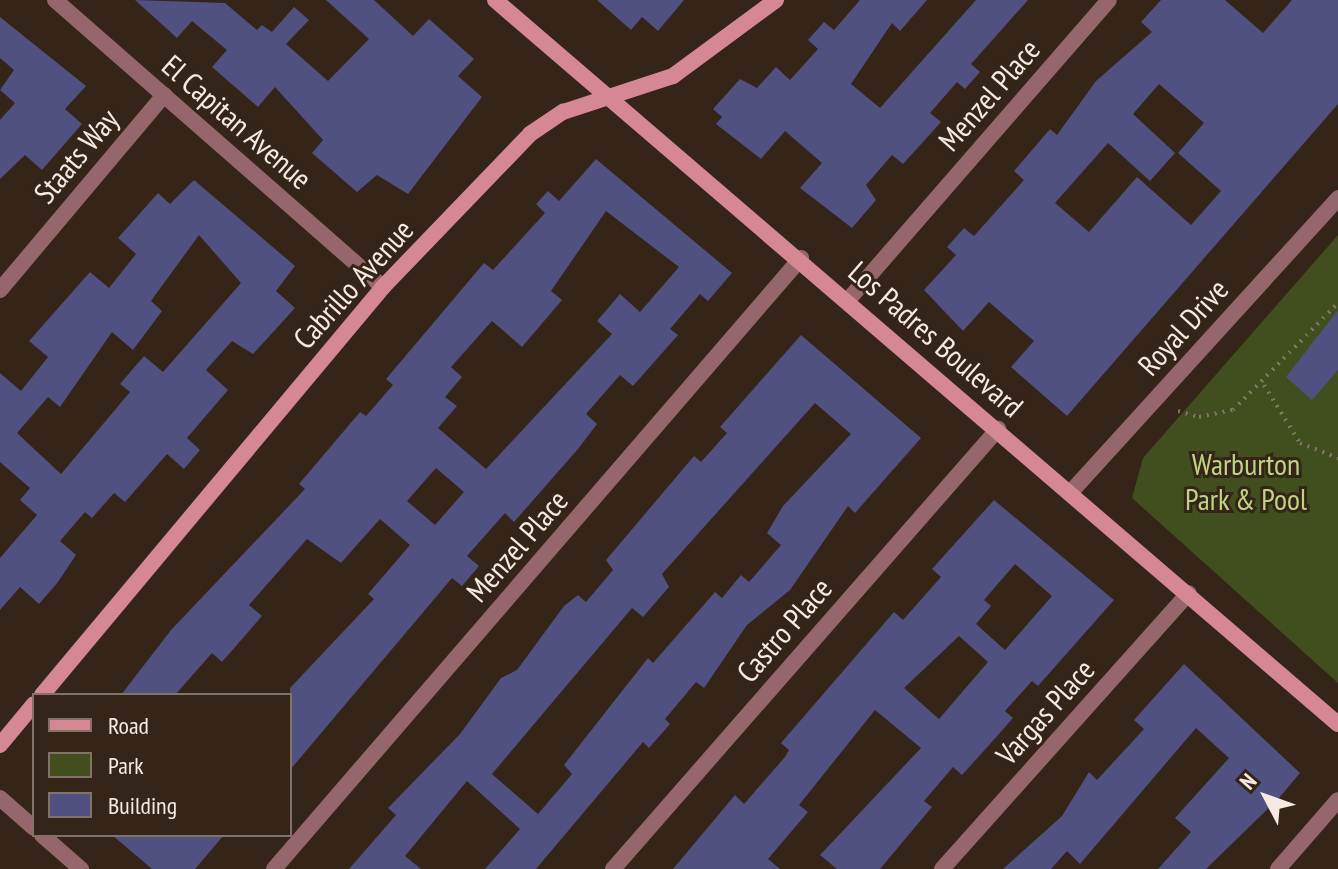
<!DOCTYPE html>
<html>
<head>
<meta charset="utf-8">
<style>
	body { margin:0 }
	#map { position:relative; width:1338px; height:869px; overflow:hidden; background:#352418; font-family:"PT Sans Narrow",sans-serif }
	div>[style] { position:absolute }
	.green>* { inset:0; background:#404f1d }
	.building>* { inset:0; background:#505081 }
	.path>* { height:4px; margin-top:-2px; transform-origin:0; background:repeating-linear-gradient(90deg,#83746a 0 2px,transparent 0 8px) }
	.street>* { height:16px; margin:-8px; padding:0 8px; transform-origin:8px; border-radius:8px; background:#96666d }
	.secondary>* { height:16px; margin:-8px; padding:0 8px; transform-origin:8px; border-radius:8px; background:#d58894 }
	span { translate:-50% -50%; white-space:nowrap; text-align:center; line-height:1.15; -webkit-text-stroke:6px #352418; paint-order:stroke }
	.street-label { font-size:30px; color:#f6eae2 }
	.park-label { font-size:30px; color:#bcd584 }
	.legend { position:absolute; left:32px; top:693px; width:260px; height:144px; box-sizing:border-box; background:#352418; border:2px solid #827369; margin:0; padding:10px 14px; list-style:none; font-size:24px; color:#f6eae2 }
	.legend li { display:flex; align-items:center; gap:16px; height:40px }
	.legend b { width:40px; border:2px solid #827369 }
	.north { position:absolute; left:1226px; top:757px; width:80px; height:80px; -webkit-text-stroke:6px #352418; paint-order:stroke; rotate:311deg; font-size:22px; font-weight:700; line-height:32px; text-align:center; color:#f6eae2 }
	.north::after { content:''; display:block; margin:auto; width:28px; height:36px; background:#f6eae2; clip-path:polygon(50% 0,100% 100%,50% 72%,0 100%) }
</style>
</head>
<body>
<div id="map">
	<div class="green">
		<i style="clip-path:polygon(1338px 235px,1338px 683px,1132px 498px,1143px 458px)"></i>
	</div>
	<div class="building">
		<i style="clip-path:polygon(135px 0,225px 3px,257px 30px,262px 25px,272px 32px,294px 7px,309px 20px,286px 44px,328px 81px,369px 39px,326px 0,374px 0,413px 36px,429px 19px,474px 59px,458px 76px,482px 97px,408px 194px,377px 175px,357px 192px,312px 153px,323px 140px,275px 87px,258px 107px,212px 67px,227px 50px,192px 21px,177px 38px)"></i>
		<i style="clip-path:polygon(597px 0,684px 0,658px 31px,642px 17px,631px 30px)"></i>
		<i style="clip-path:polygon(860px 0,927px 0,900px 31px,892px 23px,851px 84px,880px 108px,976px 0,1028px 0,971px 64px,980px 72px,965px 89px,957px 82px,930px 113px,941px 122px,923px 142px,903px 164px,892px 155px,866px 185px,876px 200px,852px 228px,800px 188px,822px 163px,785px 131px,761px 159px,716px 124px,722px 117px,713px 109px,740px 79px,757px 88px,776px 67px,790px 80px,818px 49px,808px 40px,824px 22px,834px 30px)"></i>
		<i style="clip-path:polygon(evenodd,1161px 0,1225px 0,1263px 33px,1292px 0,1338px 0,1338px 104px,1067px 416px,1011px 367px,1034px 341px,989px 302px,963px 331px,924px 290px,956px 255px,947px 247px,964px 228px,974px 236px,1024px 180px,1014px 171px,1050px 129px,1057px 135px,1096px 81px,1152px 32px,1141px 22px,1161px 0,1159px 84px,1204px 123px,1178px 153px,1221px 191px,1191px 225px,1137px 177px,1089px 232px,1055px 203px,1108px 143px,1150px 181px,1175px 153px,1133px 114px,1159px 84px)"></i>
		<i style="clip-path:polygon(0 17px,86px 86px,65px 109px,82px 124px,42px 170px,25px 155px,0 179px,0 120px,15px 103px,0 90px,14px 70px,0 58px)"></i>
		<i style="clip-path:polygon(evenodd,596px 159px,732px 273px,708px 301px,700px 294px,670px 329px,678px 335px,633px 386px,620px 375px,586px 414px,597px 424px,578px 449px,514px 522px,505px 513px,467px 556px,479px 566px,462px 586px,452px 578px,290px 770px,290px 688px,374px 599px,368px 594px,410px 545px,380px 519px,341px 563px,307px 539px,249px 605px,262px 616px,222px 662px,212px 653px,175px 695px,121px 695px,171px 630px,305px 489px,299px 484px,360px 412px,366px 416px,393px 385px,386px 379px,484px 263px,493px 270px,545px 213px,536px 204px,548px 191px,559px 201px,596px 159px,606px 211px,679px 267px,640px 312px,620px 294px,597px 321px,612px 334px,486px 469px,438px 428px,457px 406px,445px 397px,462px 377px,451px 367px,492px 321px,522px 347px,562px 300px,551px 291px,606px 211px,596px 159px,436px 468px,464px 492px,435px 525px,407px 501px,436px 468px)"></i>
		<i style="clip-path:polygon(evenodd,194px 180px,295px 266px,276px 291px,295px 308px,253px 354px,232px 341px,206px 370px,228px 390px,187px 438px,200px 450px,184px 469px,167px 454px,125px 502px,114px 493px,92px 518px,85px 512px,60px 541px,76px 555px,58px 582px,39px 604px,20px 587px,0 610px,0 558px,37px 515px,20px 500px,30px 488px,0 462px,0 373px,21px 391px,48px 357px,29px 341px,90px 272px,109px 288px,136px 254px,118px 238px,158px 193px,170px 204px,194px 180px,199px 235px,241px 283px,163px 372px,144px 356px,120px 384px,130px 392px,61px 474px,17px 433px,48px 397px,60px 407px,112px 332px,133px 350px,162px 311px,151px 301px,199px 235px)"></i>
		<i style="clip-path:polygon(1338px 310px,1338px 370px,1312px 400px,1286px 377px)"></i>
		<i style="clip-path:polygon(evenodd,801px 335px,921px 438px,855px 513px,848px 506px,790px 590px,747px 625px,704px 688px,696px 682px,665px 719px,670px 724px,649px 748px,643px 742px,536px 869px,485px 869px,520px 829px,467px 781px,405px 856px,421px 869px,349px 869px,396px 815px,388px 808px,460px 734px,501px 678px,517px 670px,564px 606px,578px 595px,586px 602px,613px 570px,606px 560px,694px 456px,701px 462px,727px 433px,720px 427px,801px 335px,815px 403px,851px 434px,783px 506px,767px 533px,781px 545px,749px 582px,741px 575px,722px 598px,715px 592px,653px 663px,648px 658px,564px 765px,572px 774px,538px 814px,492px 774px,632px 608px,643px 617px,669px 587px,662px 574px,815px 403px)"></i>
		<i style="clip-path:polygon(evenodd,994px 500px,1114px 600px,1038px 686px,1032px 681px,1005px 711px,1013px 718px,990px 744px,962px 775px,953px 767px,924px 801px,932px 807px,880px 869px,837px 869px,820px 855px,921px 748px,875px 710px,799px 805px,808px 812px,768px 859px,780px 869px,673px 869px,735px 795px,744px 804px,785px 757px,789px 750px,781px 743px,894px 612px,903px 620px,941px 577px,932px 569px,994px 500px,1015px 564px,1052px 596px,1005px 650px,976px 624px,991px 606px,984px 600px,1015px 564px,994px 500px,959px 636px,988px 662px,939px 719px,904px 688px,959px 636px)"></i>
		<i style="clip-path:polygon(1184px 664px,1300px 773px,1279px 798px,1206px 869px,1158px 869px,1191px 832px,1175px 818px,1229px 758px,1196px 728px,1080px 864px,1067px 851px,1051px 869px,1003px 869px,1062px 816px,1089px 772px,1097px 780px,1144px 729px,1134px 720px)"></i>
		<i style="clip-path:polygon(112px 835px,224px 835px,195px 869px,152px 869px)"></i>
	</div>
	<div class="path">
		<i style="left:1264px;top:385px;width:68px;rotate:58.2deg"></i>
		<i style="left:1300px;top:443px;width:41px;rotate:21.5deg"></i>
		<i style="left:1178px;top:411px;width:22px;rotate:16deg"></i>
		<i style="left:1199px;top:417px;width:35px;rotate:-12deg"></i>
		<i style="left:1233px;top:410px;width:150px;rotate:-45.5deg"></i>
	</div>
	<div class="street">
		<i style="left:55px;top:0;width:436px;rotate:41.2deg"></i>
		<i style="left:0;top:290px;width:255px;rotate:-49.9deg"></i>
		<i style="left:849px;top:299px;width:396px;rotate:-49deg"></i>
		<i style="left:1070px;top:493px;width:399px;rotate:-47.7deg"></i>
		<i style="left:0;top:798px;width:45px;rotate:41.4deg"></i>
		<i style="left:42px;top:835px;width:52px;rotate:41.1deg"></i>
		<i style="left:274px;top:869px;width:807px;rotate:-49.22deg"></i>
		<i style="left:613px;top:869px;width:585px;rotate:-48.81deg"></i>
		<i style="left:942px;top:869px;width:370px;rotate:-48.2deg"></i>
		<i style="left:1278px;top:869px;width:91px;rotate:-49deg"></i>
	</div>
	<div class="secondary">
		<i style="left:495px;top:0;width:1111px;rotate:40.66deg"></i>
		<i style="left:42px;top:695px;width:532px;rotate:-50.11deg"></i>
		<i style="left:383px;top:287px;width:212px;rotate:-46.1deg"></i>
		<i style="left:530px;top:134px;width:40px;rotate:-34deg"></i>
		<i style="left:563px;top:112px;width:116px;rotate:-18.1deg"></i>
		<i style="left:673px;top:76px;width:128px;rotate:-36.4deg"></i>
		<i style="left:0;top:745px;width:53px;rotate:-50.3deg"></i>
	</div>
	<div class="street-label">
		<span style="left:989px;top:95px;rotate:-49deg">Menzel Place</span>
		<span style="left:237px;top:122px;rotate:41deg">El Capitan Avenue</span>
		<span style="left:76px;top:156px;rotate:-50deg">Staats Way</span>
		<span style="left:353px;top:284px;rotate:-48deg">Cabrillo Avenue</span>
		<span style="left:1183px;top:327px;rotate:-48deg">Royal Drive</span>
		<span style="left:936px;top:339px;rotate:41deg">Los Padres Boulevard</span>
		<span style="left:517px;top:546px;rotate:-49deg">Menzel Place</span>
		<span style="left:784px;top:630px;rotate:-49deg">Castro Place</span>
		<span style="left:1045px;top:712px;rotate:-48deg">Vargas Place</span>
	</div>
	<div class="park-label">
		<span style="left:1246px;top:481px">Warburton<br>Park &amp; Pool</span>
	</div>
	<ul class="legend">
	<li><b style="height:10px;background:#d58894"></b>Road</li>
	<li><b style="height:22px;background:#404f1d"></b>Park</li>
	<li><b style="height:22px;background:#505081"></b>Building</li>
	</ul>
	<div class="north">N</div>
</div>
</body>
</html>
